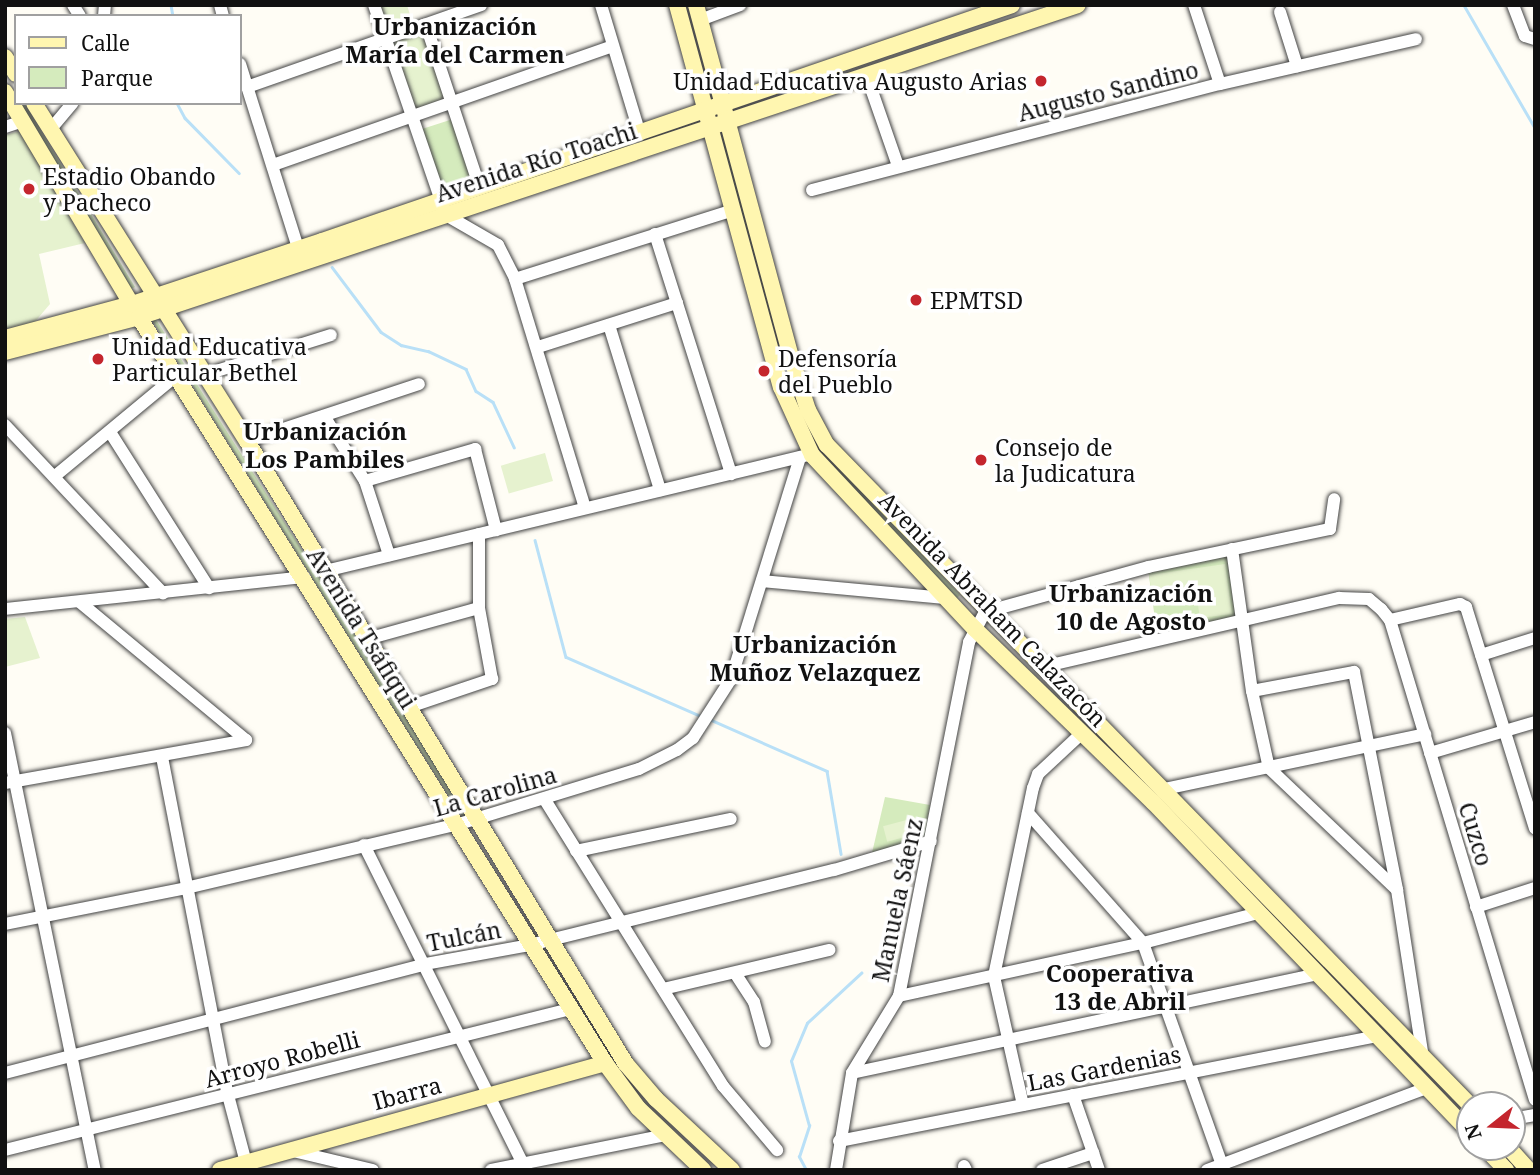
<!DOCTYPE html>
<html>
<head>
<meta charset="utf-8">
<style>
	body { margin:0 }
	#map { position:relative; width:1540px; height:1175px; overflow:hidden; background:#fffdf5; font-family:"Noto Serif",serif }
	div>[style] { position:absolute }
	.green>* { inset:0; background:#d5ebbd; transform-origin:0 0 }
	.pitch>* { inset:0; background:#e6f2cf; transform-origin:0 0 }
	.stream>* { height:2.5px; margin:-1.25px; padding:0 1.25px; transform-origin:1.25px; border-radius:1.25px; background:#b9e0f7 }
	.roads { filter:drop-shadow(0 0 2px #444) drop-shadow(0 0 2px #444) }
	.street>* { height:12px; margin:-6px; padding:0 6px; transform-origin:6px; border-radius:6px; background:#fff }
	.secondary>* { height:16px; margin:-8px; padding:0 8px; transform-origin:8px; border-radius:8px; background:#fff6b0 }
	.dots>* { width:19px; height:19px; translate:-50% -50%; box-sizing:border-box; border:4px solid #fff; border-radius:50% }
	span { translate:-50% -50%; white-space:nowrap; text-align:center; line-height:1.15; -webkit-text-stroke:7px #fff; paint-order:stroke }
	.poi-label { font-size:23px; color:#111 }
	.right { translate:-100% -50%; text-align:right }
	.left { translate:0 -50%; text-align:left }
	.street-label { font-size:23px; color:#111 }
	.neighbourhood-label { font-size:24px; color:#111; font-weight:700 }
	.frame { position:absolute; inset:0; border:7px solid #111; pointer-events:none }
	.legend { position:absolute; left:14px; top:14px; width:228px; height:91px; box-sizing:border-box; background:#fff; border:2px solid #a0a0a0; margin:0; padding:9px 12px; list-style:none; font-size:21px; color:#111 }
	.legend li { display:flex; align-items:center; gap:14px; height:35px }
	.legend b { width:35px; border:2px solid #a0a0a0 }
	.north { position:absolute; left:1456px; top:1091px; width:70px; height:70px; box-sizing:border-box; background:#fff; border:2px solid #a0a0a0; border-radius:50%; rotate:252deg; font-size:19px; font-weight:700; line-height:28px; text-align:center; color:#111 }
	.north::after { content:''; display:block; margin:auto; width:24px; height:32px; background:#c4262e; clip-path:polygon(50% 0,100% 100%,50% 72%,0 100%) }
</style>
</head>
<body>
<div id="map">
	<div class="green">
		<i style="clip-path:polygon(18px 103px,24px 103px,135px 287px,131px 289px)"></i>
		<i style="left:453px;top:119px;width:68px;height:35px;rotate:72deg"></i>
		<i style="clip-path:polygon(724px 137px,818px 443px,960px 595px,957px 598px,840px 476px,815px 447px,800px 418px,719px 138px)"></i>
		<i style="clip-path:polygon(155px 318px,321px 580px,467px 816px,463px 818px,380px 687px,152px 320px)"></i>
		<i style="left:1232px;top:549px;width:73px;height:86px;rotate:82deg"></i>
		<i style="clip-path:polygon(885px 797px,930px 805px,924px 839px,872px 853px)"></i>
	</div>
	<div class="pitch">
		<i style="clip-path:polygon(377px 5px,407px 5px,413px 25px,387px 34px)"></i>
		<i style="left:424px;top:31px;width:73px;height:37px;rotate:72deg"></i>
		<i style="clip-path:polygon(20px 131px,85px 243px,39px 254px,50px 304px,33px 324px,5px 331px,5px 135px)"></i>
		<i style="left:545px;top:453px;width:29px;height:46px;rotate:74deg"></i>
		<i style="clip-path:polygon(1225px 564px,1232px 614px,1200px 618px,1197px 599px,1154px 606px,1149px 575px)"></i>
		<i style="clip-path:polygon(25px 617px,40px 658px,5px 667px,5px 619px)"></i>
		<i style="left:914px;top:818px;width:16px;height:32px;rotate:75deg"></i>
	</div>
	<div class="stream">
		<i style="left:171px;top:5px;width:11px;rotate:80deg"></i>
		<i style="left:1464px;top:5px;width:142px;rotate:60deg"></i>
		<i style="left:177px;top:103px;width:17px;rotate:62deg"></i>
		<i style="left:185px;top:118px;width:77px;rotate:45.5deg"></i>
		<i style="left:332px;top:267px;width:81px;rotate:53deg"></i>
		<i style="left:381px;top:332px;width:24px;rotate:33deg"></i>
		<i style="left:401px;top:345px;width:28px;rotate:13deg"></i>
		<i style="left:428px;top:351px;width:42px;rotate:25.3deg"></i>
		<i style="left:466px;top:369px;width:24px;rotate:66deg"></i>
		<i style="left:476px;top:391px;width:20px;rotate:33deg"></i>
		<i style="left:493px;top:402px;width:50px;rotate:65deg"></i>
		<i style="left:535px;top:540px;width:121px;rotate:75.2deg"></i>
		<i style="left:566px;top:657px;width:150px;rotate:23.7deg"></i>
		<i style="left:709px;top:719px;width:129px;rotate:23.8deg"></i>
		<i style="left:827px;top:771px;width:84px;rotate:80.4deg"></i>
		<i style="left:806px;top:1170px;width:15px;rotate:-118deg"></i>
		<i style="left:799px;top:1157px;width:33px;rotate:-72deg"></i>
		<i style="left:809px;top:1126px;width:67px;rotate:-105.5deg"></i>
		<i style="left:791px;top:1061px;width:41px;rotate:-67.2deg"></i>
		<i style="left:807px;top:1023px;width:74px;rotate:-42.8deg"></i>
	</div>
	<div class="roads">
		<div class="street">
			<i style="left:73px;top:5px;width:13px;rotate:58deg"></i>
			<i style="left:220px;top:5px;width:11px;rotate:75deg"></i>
			<i style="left:374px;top:5px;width:222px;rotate:71.1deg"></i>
			<i style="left:446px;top:215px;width:60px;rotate:30deg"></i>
			<i style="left:498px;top:245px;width:38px;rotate:63deg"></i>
			<i style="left:515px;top:279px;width:239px;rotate:73deg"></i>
			<i style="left:601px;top:5px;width:135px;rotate:73.2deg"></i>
			<i style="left:1194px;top:5px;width:83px;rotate:71.8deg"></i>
			<i style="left:1513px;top:5px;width:33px;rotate:69deg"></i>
			<i style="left:1525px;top:36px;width:10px;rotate:17deg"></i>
			<i style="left:1280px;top:12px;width:57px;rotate:72.5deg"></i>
			<i style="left:104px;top:16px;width:11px;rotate:-85deg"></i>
			<i style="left:700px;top:20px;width:43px;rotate:-20.6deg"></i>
			<i style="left:426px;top:25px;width:172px;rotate:71.7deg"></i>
			<i style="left:240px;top:64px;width:193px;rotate:72.5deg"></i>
			<i style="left:866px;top:74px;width:97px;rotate:70.8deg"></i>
			<i style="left:247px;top:87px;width:248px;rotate:-19.3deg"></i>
			<i style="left:5px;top:127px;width:19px;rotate:-18deg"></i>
			<i style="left:50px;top:130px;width:35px;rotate:-50deg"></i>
			<i style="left:273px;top:165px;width:359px;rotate:-19.3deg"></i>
			<i style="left:812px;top:190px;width:422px;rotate:-14.6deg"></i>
			<i style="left:1220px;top:84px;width:201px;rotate:-12.9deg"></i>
			<i style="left:655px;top:234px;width:252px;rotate:72.4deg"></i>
			<i style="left:515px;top:279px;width:230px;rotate:-17.5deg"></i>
			<i style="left:609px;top:325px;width:173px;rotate:72.8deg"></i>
			<i style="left:538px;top:347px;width:146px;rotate:-17.6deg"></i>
			<i style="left:204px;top:375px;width:133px;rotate:-17.5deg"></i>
			<i style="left:324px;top:416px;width:77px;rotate:57.8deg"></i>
			<i style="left:365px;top:481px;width:78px;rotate:72deg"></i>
			<i style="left:5px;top:425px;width:231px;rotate:46.8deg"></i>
			<i style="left:110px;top:432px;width:185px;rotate:57.6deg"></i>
			<i style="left:247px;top:441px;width:181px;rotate:-18.3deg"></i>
			<i style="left:55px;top:476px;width:157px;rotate:-39.6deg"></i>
			<i style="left:365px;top:481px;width:115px;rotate:-16.2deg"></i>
			<i style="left:475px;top:449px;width:84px;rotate:75.5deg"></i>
			<i style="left:1232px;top:549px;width:143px;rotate:82deg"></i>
			<i style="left:1252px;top:691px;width:79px;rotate:77.6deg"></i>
			<i style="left:1269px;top:768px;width:177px;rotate:43.6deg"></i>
			<i style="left:325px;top:571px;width:494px;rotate:-13.5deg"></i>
			<i style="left:762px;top:581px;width:186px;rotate:5.3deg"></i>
			<i style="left:5px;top:609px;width:301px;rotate:-6.1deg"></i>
			<i style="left:1390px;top:620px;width:72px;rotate:-12.9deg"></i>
			<i style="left:1460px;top:604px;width:7px;rotate:27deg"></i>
			<i style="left:1466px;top:607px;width:232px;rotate:72.7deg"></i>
			<i style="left:367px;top:639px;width:116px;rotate:-15.5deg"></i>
			<i style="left:1481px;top:655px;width:57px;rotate:-17.5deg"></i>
			<i style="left:1042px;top:667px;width:305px;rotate:-13.1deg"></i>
			<i style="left:1339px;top:598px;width:30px;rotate:2deg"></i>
			<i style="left:1369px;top:599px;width:16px;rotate:40deg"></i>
			<i style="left:1381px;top:609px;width:14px;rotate:51deg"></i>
			<i style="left:1390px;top:620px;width:501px;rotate:73.19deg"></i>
			<i style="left:1252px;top:691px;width:104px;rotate:-10.6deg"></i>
			<i style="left:1354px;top:672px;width:222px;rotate:78.8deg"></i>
			<i style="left:1397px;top:890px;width:164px;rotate:81.2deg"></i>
			<i style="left:409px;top:707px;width:88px;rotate:-18.6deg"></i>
			<i style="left:492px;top:679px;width:72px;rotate:-100.4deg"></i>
			<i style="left:479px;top:608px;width:74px;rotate:-90deg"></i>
			<i style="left:5px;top:733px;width:446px;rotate:78.4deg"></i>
			<i style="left:1430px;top:753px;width:109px;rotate:-16.4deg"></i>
			<i style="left:162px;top:757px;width:344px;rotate:79deg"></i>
			<i style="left:228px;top:1095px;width:78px;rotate:75.1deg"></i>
			<i style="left:5px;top:783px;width:245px;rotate:-10.1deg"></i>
			<i style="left:246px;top:740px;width:216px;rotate:-140.3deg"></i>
			<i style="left:1165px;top:789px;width:266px;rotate:-11.9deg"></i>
			<i style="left:545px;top:800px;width:337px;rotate:58.1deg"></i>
			<i style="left:723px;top:1086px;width:84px;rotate:49.8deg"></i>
			<i style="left:1028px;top:813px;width:174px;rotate:48.5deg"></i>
			<i style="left:1143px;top:943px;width:241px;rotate:70.4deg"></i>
			<i style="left:364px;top:845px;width:363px;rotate:63.5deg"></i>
			<i style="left:576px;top:851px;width:158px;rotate:-11.7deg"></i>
			<i style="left:1476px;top:907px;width:62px;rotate:-17.9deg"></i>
			<i style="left:5px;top:924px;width:185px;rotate:-11.2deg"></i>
			<i style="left:186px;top:888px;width:280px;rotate:-13.2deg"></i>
			<i style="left:459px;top:824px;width:188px;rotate:-17deg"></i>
			<i style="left:639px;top:769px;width:42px;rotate:-26.6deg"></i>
			<i style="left:677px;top:750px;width:20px;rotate:-37deg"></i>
			<i style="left:693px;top:738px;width:70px;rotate:-57.2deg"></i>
			<i style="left:731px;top:679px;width:232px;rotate:-72.7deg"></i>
			<i style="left:735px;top:973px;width:35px;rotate:57deg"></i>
			<i style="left:754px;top:1002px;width:41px;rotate:74.6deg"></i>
			<i style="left:663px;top:989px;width:171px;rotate:-13.2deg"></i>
			<i style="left:899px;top:996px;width:250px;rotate:-12.3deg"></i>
			<i style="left:1143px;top:943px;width:119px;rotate:-14.6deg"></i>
			<i style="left:5px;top:1073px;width:434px;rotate:-14.5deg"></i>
			<i style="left:425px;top:964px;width:107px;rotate:-10.3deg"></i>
			<i style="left:530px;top:945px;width:313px;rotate:-13.9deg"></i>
			<i style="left:834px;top:870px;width:101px;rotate:-16.6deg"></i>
			<i style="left:852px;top:1073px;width:476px;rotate:-12deg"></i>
			<i style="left:1073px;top:1095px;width:79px;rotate:70.9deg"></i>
			<i style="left:1023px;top:1105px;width:132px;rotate:-102.7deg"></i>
			<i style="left:994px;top:976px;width:192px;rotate:-78.3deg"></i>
			<i style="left:1033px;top:788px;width:15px;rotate:-70deg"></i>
			<i style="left:1038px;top:774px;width:60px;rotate:-43deg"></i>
			<i style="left:1512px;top:1119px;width:23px;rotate:-10deg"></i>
			<i style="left:839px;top:1141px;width:548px;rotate:-11.04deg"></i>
			<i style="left:5px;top:1150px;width:582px;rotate:-14.01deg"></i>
			<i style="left:293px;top:1151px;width:82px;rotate:13.4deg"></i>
			<i style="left:964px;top:1166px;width:4px;rotate:63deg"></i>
			<i style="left:491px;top:1170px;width:178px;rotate:-11.3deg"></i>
			<i style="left:836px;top:1170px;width:98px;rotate:-80.6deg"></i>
			<i style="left:852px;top:1073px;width:90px;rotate:-58.6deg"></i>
			<i style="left:899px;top:996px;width:361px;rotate:-78.8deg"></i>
			<i style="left:969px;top:642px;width:34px;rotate:-62deg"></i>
			<i style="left:985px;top:612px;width:169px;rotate:-15.4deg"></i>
			<i style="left:1148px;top:567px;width:186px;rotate:-11.8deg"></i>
			<i style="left:1330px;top:529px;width:30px;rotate:-82deg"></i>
			<i style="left:1042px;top:1170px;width:54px;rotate:-18.4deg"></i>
			<i style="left:1207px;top:1170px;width:234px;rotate:-20.5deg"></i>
		</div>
		<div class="secondary">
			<i style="left:677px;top:5px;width:396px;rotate:74.8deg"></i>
			<i style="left:781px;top:387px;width:75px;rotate:65.5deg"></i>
			<i style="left:812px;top:455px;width:238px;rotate:46.9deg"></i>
			<i style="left:975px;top:629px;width:248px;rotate:44.2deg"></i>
			<i style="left:1153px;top:802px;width:458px;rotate:46.2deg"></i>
			<i style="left:696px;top:5px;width:361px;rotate:74.9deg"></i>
			<i style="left:790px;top:354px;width:59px;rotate:72.2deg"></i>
			<i style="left:808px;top:410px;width:40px;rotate:62deg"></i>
			<i style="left:827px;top:445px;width:921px;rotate:45.75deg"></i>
			<i style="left:5px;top:57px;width:20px;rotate:57deg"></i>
			<i style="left:5px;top:92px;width:262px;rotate:59.2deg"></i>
			<i style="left:139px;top:317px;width:880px;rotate:58.01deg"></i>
			<i style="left:605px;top:1063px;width:56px;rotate:53.7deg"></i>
			<i style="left:638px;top:1108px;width:90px;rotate:43.6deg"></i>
			<i style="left:34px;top:103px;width:400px;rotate:57.8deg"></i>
			<i style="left:247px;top:441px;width:729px;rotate:58.69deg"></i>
			<i style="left:626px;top:1064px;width:46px;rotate:49.4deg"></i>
			<i style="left:656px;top:1099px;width:104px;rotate:43.1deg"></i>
			<i style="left:5px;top:338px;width:131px;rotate:-15deg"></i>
			<i style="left:132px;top:304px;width:200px;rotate:-18.3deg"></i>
			<i style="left:322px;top:241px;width:729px;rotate:-18.88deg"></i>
			<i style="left:5px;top:352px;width:138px;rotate:-14.6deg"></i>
			<i style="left:139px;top:317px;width:989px;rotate:-18.38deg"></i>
			<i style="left:1484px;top:1147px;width:32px;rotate:46deg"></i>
			<i style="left:1508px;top:1147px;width:31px;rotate:48deg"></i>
			<i style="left:220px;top:1170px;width:400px;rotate:-15.5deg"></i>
		</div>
	</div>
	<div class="dots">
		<i style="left:1041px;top:81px;background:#c4262e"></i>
		<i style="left:29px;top:189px;background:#c4262e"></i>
		<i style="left:916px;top:300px;background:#c4262e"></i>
		<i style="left:98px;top:359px;background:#c4262e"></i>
		<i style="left:764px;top:371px;background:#c4262e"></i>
		<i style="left:981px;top:460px;background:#c4262e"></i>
	</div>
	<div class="poi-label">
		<span class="right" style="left:1027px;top:81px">Unidad Educativa Augusto Arias</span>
		<span class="left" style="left:43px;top:189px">Estadio Obando<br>y Pacheco</span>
		<span class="left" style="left:930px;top:300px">EPMTSD</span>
		<span class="left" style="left:112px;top:359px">Unidad Educativa<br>Particular Bethel</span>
		<span class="left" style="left:778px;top:371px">Defensoría<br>del Pueblo</span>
		<span class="left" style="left:995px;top:460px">Consejo de<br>la Judicatura</span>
	</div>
	<div class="street-label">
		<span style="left:1108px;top:91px;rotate:-14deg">Augusto Sandino</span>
		<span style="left:536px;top:162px;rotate:-18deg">Avenida Río Toachi</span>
		<span style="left:993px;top:609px;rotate:46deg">Avenida Abraham Calazacón</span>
		<span style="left:362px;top:628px;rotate:58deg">Avenida Tsáfiqui</span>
		<span style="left:495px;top:791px;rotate:-16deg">La Carolina</span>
		<span style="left:1476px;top:834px;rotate:73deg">Cuzco</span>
		<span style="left:897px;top:900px;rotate:-78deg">Manuela Sáenz</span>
		<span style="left:464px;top:936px;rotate:-11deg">Tulcán</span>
		<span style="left:282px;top:1059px;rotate:-15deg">Arroyo Robelli</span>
		<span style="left:1104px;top:1068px;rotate:-11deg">Las Gardenias</span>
		<span style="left:407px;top:1093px;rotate:-15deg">Ibarra</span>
	</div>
	<div class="neighbourhood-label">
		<span style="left:455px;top:40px">Urbanización<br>María del Carmen</span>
		<span style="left:325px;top:445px">Urbanización<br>Los Pambiles</span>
		<span style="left:1131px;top:607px">Urbanización<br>10 de Agosto</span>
		<span style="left:815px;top:658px">Urbanización<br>Muñoz Velazquez</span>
		<span style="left:1120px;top:987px">Cooperativa<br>13 de Abril</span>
	</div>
	<div class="frame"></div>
	<ul class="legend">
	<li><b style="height:9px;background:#fff6b0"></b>Calle</li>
	<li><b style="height:19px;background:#d5ebbd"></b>Parque</li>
	</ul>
	<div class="north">N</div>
</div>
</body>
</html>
